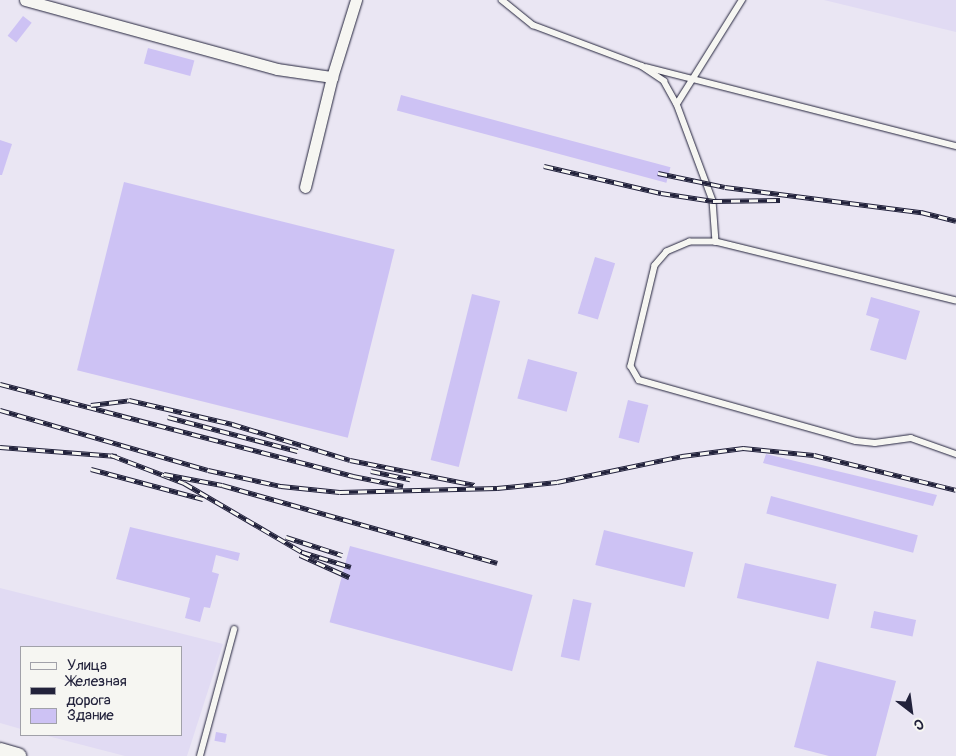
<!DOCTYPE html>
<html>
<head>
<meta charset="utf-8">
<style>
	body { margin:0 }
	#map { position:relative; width:956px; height:756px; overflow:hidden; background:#eae6f3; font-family:Pangolin,sans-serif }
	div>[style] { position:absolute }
	.built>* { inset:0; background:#e1dbf3 }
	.building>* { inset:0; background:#cdc2f4; transform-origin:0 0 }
	.roads { filter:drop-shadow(0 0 1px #22223b) drop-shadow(0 0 1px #22223b) }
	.lane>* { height:5.5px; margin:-2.75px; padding:0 2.75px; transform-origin:2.75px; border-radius:2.75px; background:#f6f6f2 }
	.street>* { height:11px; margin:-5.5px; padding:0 5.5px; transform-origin:5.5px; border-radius:5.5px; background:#f6f6f2 }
	.secondary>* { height:16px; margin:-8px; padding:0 8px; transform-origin:8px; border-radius:8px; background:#f6f6f2 }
	.rail>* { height:5px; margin-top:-2.5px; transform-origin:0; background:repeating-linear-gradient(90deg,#f6f6f2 0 9px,#22223b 0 18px); box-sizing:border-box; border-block:1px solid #22223b }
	span { translate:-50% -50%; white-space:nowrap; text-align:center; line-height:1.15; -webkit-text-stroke:4px #f6f6f2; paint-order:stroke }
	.legend { position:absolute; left:20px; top:646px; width:162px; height:90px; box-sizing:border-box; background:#f6f6f2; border:1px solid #a1a1a9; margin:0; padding:6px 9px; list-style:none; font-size:15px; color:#22223b }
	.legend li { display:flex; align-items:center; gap:10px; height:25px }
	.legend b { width:25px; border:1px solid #a1a1a9 }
	.north { position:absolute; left:886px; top:686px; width:50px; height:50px; -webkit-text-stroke:4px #f6f6f2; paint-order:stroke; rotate:150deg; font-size:14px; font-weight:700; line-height:20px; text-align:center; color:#22223b }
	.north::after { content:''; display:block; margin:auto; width:18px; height:22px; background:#22223b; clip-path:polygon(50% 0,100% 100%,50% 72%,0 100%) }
</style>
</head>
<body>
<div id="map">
	<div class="built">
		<i style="clip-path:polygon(824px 0,956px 0,956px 32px)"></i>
		<i style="clip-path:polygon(0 588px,223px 644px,187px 756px,125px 756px,44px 735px,181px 735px,181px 647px,21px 647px,21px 729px,0 723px)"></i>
	</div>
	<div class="building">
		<i style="left:23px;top:16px;width:11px;height:25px;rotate:38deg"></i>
		<i style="left:148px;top:48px;width:48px;height:16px;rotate:15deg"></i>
		<i style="left:401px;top:95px;width:279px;height:16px;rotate:15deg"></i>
		<i style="clip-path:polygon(0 140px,12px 144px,2px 175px,0 175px)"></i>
		<i style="left:124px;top:182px;width:279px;height:194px;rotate:14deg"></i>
		<i style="left:595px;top:257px;width:21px;height:59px;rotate:17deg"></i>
		<i style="left:472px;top:294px;width:29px;height:171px;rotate:14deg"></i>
		<i style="clip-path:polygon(871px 297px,920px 311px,906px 360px,870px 350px,879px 319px,866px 315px)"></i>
		<i style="left:528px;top:359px;width:51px;height:41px;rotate:15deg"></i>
		<i style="left:628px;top:400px;width:21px;height:39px;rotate:14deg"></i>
		<i style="clip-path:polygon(766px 454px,937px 495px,933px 506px,763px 463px)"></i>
		<i style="left:771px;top:496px;width:152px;height:18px;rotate:15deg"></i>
		<i style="clip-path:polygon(130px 527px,240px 553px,238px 561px,216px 555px,212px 572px,219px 574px,210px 608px,204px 607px,200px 622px,185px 618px,190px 598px,116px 579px)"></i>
		<i style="left:604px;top:530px;width:92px;height:36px;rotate:14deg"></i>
		<i style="left:350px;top:546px;width:189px;height:79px;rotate:15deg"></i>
		<i style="left:745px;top:563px;width:94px;height:36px;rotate:13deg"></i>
		<i style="left:573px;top:599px;width:19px;height:59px;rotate:12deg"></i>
		<i style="left:874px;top:611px;width:43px;height:17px;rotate:12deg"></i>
		<i style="clip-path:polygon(817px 661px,896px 681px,876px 756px,829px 756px,794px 747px)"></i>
		<i style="left:216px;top:732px;width:11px;height:9px;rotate:10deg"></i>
	</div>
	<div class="roads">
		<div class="lane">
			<i style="left:502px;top:0;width:40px;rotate:39deg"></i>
			<i style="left:533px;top:25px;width:116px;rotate:20.6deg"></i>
			<i style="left:642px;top:66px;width:27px;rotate:34deg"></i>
			<i style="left:664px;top:81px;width:26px;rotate:61deg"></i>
			<i style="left:677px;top:104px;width:103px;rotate:69.6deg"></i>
			<i style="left:713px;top:201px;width:41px;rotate:85.8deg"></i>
			<i style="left:646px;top:67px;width:320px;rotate:14.3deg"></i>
			<i style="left:677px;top:104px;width:123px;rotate:-58deg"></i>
			<i style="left:956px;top:301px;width:247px;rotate:-166.2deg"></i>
			<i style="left:716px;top:242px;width:26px;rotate:180deg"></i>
			<i style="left:690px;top:242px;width:25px;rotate:157deg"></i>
			<i style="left:667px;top:252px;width:18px;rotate:131deg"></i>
			<i style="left:655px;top:266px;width:103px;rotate:103.5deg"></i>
			<i style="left:631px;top:366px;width:16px;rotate:60deg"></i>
			<i style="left:639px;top:380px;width:225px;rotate:15.7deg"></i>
			<i style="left:856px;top:441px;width:19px;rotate:6deg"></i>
			<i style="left:875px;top:443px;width:36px;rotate:-8deg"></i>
			<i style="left:911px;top:438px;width:48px;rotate:19.6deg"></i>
			<i style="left:200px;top:756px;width:131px;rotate:-74.9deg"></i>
		</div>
		<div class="street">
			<i style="left:25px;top:0;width:261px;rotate:15.3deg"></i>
			<i style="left:277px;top:69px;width:56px;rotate:8.3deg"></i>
			<i style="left:305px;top:187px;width:113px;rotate:-76.2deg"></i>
			<i style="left:332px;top:77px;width:81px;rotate:-72.7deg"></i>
		</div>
		<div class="secondary">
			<i style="left:0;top:751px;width:19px;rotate:16deg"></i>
		</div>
	</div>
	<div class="rail">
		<i style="left:544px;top:166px;width:120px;rotate:13deg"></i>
		<i style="left:661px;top:193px;width:53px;rotate:8.7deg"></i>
		<i style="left:713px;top:201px;width:67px;rotate:-0.9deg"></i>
		<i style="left:658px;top:173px;width:68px;rotate:11.8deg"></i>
		<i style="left:725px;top:187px;width:198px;rotate:7.3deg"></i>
		<i style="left:921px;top:212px;width:36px;rotate:14deg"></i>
		<i style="left:0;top:384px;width:365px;rotate:14.6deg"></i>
		<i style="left:353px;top:476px;width:51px;rotate:11.3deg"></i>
		<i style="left:91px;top:405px;width:38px;rotate:-7deg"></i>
		<i style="left:129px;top:400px;width:106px;rotate:13.1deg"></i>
		<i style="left:232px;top:424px;width:123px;rotate:17deg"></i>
		<i style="left:350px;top:460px;width:127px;rotate:11.3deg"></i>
		<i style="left:0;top:410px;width:216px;rotate:16.1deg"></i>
		<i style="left:208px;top:470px;width:75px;rotate:12.4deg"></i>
		<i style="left:281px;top:486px;width:59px;rotate:5.8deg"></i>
		<i style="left:340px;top:492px;width:157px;rotate:-1.5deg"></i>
		<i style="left:497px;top:488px;width:60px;rotate:-5.7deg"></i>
		<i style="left:557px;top:482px;width:128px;rotate:-11.7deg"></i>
		<i style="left:682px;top:456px;width:62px;rotate:-7.5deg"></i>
		<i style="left:743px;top:448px;width:71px;rotate:5.6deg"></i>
		<i style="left:814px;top:455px;width:146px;rotate:13.8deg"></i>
		<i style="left:168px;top:417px;width:134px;rotate:14.7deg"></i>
		<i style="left:0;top:447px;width:117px;rotate:4.4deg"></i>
		<i style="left:111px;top:455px;width:78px;rotate:21deg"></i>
		<i style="left:184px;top:483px;width:137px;rotate:30.3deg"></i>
		<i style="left:302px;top:552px;width:51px;rotate:17deg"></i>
		<i style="left:91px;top:469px;width:116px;rotate:15deg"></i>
		<i style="left:371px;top:471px;width:40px;rotate:12deg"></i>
		<i style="left:164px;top:474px;width:59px;rotate:10.7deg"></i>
		<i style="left:222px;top:485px;width:286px;rotate:15.8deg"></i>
		<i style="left:286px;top:537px;width:59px;rotate:17.8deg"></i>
		<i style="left:300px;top:555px;width:54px;rotate:24.2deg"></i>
	</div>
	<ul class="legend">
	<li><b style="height:6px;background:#f6f6f2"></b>Улица</li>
	<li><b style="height:6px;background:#22223b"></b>Железная дорога</li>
	<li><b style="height:14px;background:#cdc2f4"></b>Здание</li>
	</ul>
	<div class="north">С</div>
</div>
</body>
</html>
